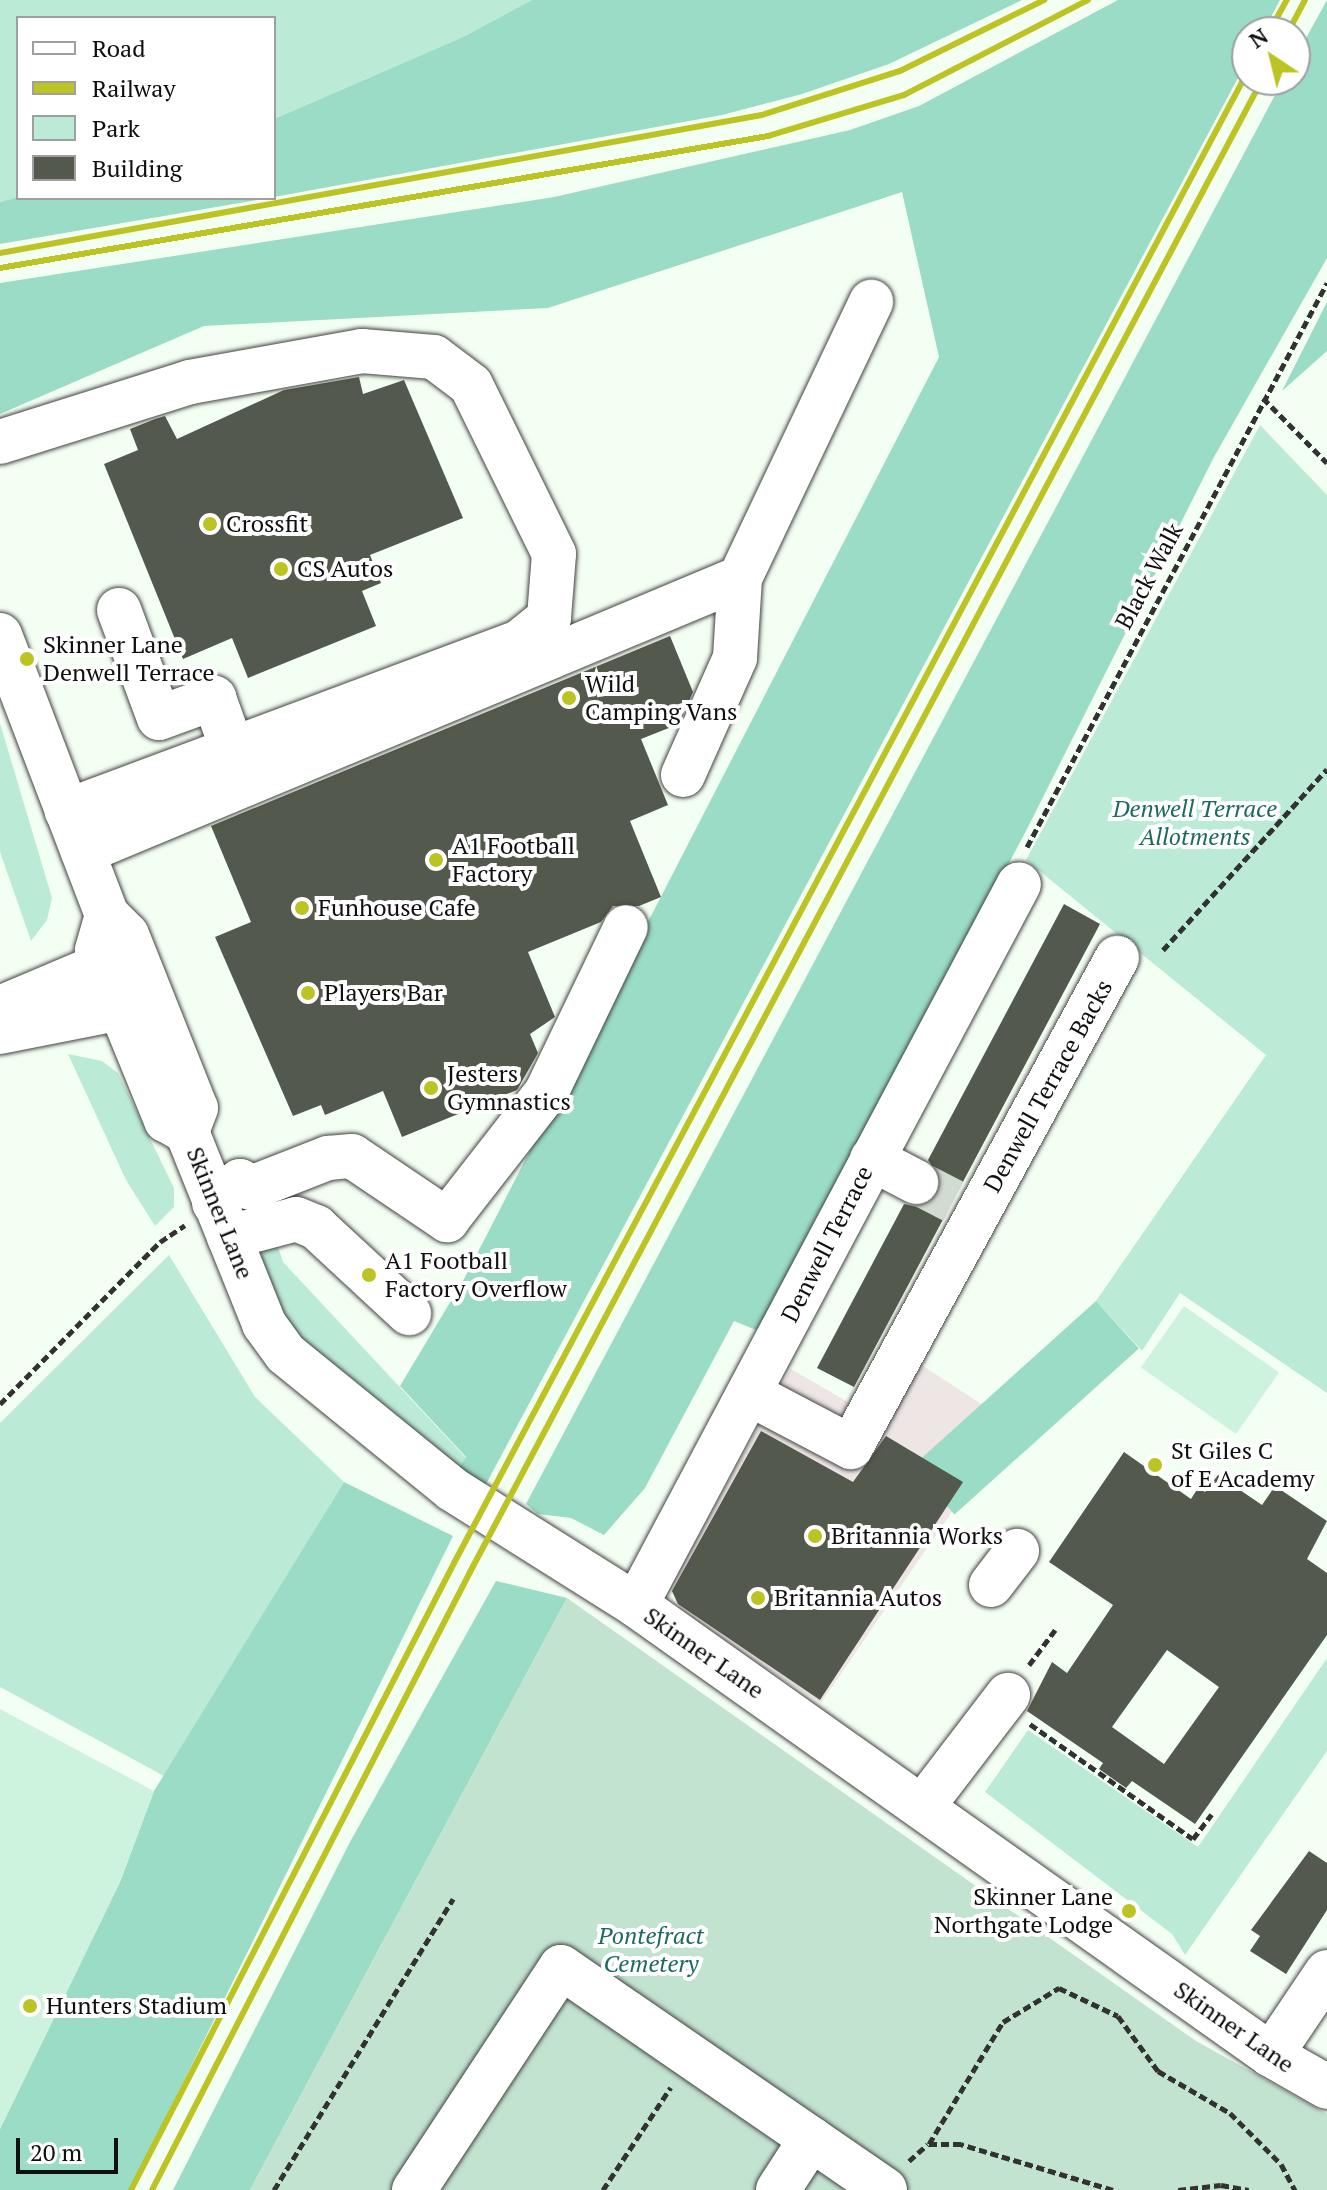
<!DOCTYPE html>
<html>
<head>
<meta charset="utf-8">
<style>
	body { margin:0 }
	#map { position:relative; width:1327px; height:2190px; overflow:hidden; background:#f4fff3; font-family:"PT Serif",serif }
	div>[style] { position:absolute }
	.industrial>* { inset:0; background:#eee5e5 }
	.green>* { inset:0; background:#bbebd7 }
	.forest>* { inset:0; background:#9adcc5; transform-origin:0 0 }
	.cemetery>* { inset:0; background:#c2e3d0 }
	.pitch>* { inset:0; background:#cdf2dd; transform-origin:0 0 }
	.building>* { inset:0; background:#53594c }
	.minor-tunnel>* { height:44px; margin-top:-22px; transform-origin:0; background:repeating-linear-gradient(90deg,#d2dbd1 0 44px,transparent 0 66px) }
	.path>* { height:5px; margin-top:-2.5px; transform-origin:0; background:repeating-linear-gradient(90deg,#323232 0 8px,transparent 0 12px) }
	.roads { filter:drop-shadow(0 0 2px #434343) drop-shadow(0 0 2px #434343) }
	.minor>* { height:44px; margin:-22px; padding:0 22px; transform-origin:22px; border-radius:22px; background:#fff }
	.rail>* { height:6px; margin:-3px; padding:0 3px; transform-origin:3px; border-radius:3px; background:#bcc424 }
	.dots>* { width:22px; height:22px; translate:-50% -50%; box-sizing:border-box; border:4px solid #fff; border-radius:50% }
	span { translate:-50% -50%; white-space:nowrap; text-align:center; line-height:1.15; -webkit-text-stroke:8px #fff; paint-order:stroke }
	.poi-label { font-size:24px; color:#101010 }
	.left { translate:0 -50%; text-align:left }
	.right { translate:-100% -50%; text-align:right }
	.street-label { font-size:24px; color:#101010 }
	.park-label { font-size:24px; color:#1e6a61; font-style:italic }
	.legend { position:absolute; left:16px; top:16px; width:260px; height:184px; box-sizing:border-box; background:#fff; border:2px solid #9f9f9f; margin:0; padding:10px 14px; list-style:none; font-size:24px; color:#101010 }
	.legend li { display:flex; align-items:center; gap:16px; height:40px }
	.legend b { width:40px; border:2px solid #9f9f9f }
	.north { position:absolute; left:1231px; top:16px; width:80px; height:80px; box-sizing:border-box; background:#fff; border:2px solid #9f9f9f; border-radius:50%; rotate:325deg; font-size:22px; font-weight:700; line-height:32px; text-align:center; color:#101010 }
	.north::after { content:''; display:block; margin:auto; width:28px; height:36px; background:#bcc424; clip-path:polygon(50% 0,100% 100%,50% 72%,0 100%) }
	.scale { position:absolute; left:16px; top:2138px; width:102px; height:36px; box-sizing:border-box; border:4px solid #101010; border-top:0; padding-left:10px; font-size:24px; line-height:28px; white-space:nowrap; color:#101010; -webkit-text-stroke:6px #fff; paint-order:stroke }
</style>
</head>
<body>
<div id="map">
	<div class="industrial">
		<i style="clip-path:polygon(917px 1362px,1012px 1424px,821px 1703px,682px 1615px,670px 1586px,791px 1369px,886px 1424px)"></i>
	</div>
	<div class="green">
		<i style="clip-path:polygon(0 0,532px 0,463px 37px,274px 119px,274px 18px,18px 18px,18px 197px,0 202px)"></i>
		<i style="clip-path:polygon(1260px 425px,1327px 495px,1327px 1393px,1180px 1293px,1142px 1351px,1096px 1301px,1266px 1055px,1026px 860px)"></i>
		<i style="clip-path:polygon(0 723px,52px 898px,47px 920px,31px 941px,0 852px)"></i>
		<i style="clip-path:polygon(68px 1054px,102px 1061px,118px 1073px,174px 1188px,174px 1207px,155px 1226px,126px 1180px)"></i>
		<i style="clip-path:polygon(273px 1232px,283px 1262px,466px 1458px,456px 1472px,279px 1321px,254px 1272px)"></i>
		<i style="clip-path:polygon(169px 1255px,255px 1397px,344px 1482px,164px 1776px,0 1687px,0 1423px)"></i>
		<i style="clip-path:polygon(1327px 1658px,1327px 1751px,1185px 1955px,1172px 1934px,985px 1792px,1028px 1730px,1198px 1847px)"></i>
	</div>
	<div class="forest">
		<i style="clip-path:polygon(532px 0,1022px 0,889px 64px,802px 94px,722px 115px,274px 197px,274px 119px,463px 37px)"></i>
		<i style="clip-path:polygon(1118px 0,1280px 0,1263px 32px,1247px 32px,1247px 61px,484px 1488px,456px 1472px,466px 1457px,400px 1386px,464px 1279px,939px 357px,902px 192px,548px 308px,204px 326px,0 414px,0 283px,554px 197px,850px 130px,919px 106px)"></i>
		<i style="clip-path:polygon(1327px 0,1327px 258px,1214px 457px,1026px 831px,772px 1306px,756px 1330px,734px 1321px,645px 1488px,604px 1535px,571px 1518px,538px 1514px,526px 1504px,1283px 80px,1295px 80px,1295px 58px)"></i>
		<i style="clip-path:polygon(18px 197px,18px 198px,269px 198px,0 244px,0 202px)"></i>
		<i style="clip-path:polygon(1327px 302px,1327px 351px,1282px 391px)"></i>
		<i style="left:1096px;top:1301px;width:64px;height:248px;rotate:48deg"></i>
		<i style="clip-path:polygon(344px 1482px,453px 1536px,130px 2190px,0 2190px,0 2129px,120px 1882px,154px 1791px)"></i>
		<i style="clip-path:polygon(496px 1581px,567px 1598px,250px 2190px,173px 2190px,350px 1842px)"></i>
	</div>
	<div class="cemetery">
		<i style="clip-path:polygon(567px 1598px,1196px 2041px,1327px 2114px,1327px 2190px,250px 2190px)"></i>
	</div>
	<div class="pitch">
		<i style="left:1184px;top:1306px;width:116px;height:75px;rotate:35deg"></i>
		<i style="clip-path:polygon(0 1709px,154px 1791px,120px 1882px,0 2129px)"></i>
	</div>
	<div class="building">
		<i style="clip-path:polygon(359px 377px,363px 394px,404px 380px,463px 518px,370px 555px,381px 583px,362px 591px,376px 626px,248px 678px,232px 638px,183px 659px,104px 464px,138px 450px,130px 429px,155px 419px,165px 416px,177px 439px,284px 390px)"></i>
		<i style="clip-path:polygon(670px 636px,693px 692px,679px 724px,641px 739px,668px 805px,630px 821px,661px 897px,639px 906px,613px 906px,601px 922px,528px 952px,555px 1017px,530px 1034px,538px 1053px,517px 1090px,402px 1137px,383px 1091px,325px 1115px,321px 1105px,293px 1116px,215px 937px,251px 922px,211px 826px)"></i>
		<i style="clip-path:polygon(1064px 904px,1100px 924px,854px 1387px,817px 1368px,904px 1204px,918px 1207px,938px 1194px,941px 1180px,928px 1160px)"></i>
		<i style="clip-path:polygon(761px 1431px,853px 1482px,886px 1436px,963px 1482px,820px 1700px,678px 1604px,672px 1591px)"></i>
		<i style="clip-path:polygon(evenodd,1124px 1452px,1191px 1499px,1198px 1488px,1205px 1492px,1218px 1475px,1262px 1505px,1275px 1486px,1327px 1521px,1307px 1559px,1327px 1573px,1327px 1635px,1195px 1824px,1132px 1781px,1126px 1788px,1099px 1769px,1103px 1763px,1027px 1711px,1052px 1662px,1067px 1673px,1113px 1605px,1049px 1562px,1124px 1452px,1167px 1650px,1219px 1687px,1164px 1764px,1112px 1727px,1167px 1650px)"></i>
		<i style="clip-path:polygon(1309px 1851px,1327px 1863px,1327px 1910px,1286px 1974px,1250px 1951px,1260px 1936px,1251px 1930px)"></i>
	</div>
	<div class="minor-tunnel">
		<i style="left:916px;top:1182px;width:42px;rotate:27.2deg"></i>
	</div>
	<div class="path">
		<i style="left:1263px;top:398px;width:91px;rotate:45.4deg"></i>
		<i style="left:1027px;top:847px;width:639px;rotate:-61.99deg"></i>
		<i style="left:1163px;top:950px;width:244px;rotate:-47.8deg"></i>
		<i style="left:0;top:1404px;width:228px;rotate:-45.4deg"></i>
		<i style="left:160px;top:1242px;width:30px;rotate:-34deg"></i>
		<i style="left:1029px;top:1665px;width:44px;rotate:-53.4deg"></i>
		<i style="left:1030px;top:1724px;width:199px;rotate:35.2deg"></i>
		<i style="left:1193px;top:1839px;width:31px;rotate:-53deg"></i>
		<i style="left:909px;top:2161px;width:25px;rotate:-42deg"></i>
		<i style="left:274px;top:2190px;width:342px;rotate:-58.4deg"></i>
		<i style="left:603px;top:2190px;width:123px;rotate:-56.6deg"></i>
		<i style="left:1113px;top:2190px;width:159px;rotate:-163.2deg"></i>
		<i style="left:961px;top:2144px;width:32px;rotate:180deg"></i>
		<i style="left:929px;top:2144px;width:143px;rotate:-58.8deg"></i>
		<i style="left:1003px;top:2022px;width:66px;rotate:-31.3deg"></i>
		<i style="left:1059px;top:1988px;width:65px;rotate:25.4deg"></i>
		<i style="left:1118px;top:2016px;width:68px;rotate:54deg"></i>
		<i style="left:1158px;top:2071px;width:83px;rotate:30.3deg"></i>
		<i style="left:1230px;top:2113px;width:72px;rotate:45deg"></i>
		<i style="left:1281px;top:2164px;width:30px;rotate:62deg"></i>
		<i style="left:1178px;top:2190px;width:43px;rotate:-6.6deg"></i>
		<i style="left:1221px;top:2185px;width:28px;rotate:10deg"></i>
	</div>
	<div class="roads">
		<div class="minor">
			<i style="left:0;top:442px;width:199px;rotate:-17.5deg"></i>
			<i style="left:190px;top:382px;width:175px;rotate:-10.2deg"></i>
			<i style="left:362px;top:351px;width:72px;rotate:4.8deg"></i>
			<i style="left:434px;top:357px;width:46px;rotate:37.1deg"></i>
			<i style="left:471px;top:385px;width:188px;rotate:63.8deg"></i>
			<i style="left:554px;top:554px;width:64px;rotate:94.5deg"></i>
			<i style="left:549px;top:618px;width:38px;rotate:141deg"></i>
			<i style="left:519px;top:642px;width:483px;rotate:159.5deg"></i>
			<i style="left:740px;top:578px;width:306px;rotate:-64.6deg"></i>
			<i style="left:119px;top:610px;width:115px;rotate:69.7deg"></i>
			<i style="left:159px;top:718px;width:59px;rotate:-20deg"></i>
			<i style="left:214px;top:698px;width:56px;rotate:70.3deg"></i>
			<i style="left:0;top:635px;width:300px;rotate:69.1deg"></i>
			<i style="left:107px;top:915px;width:28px;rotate:45deg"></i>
			<i style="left:127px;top:935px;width:186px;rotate:68.3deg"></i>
			<i style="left:196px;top:1108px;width:26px;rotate:111deg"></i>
			<i style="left:83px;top:852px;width:712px;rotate:-22.64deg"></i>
			<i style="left:740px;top:578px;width:80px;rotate:93.6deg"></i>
			<i style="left:735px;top:658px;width:128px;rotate:114deg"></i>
			<i style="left:107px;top:915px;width:37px;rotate:106deg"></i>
			<i style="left:97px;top:951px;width:183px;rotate:67.8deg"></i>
			<i style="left:166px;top:1120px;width:24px;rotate:30deg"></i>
			<i style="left:187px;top:1132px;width:207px;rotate:68.1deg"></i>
			<i style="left:264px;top:1324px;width:37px;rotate:54deg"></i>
			<i style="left:286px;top:1354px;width:214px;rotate:39.1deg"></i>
			<i style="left:452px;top:1489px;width:218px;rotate:32.2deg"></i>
			<i style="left:636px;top:1605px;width:778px;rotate:35.32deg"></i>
			<i style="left:1271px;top:2055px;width:64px;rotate:29.7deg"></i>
			<i style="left:0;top:1008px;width:141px;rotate:-22.9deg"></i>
			<i style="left:0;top:1032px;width:123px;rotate:-11.2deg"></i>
			<i style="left:121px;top:1008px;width:28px;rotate:-38deg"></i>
			<i style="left:872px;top:1159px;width:50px;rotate:27.6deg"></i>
			<i style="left:214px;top:1203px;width:34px;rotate:-40deg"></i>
			<i style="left:240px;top:1181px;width:13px;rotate:32deg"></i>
			<i style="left:251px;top:1188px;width:83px;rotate:-21.3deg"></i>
			<i style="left:328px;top:1158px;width:24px;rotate:-5deg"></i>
			<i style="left:352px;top:1156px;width:115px;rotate:34deg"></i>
			<i style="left:447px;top:1220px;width:161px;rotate:-52.1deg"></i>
			<i style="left:546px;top:1093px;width:184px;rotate:-64.3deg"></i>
			<i style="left:229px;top:1237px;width:69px;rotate:-15deg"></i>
			<i style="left:296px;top:1219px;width:22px;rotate:22deg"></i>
			<i style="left:316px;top:1227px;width:127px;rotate:42.8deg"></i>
			<i style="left:750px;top:1394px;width:114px;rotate:27.7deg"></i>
			<i style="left:851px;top:1447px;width:557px;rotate:-61.46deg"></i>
			<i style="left:991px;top:1585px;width:43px;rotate:-52.6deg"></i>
			<i style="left:636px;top:1605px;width:816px;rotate:-62.02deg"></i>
			<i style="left:923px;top:1806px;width:140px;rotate:-52.6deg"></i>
			<i style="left:1271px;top:2055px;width:100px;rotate:-56deg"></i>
			<i style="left:414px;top:2190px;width:267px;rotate:-56.6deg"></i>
			<i style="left:561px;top:1967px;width:393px;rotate:34.5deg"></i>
			<i style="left:778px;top:2190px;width:61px;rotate:-57.1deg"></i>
		</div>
	</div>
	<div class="rail">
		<i style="left:1269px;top:32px;width:37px;rotate:-61deg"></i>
		<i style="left:1288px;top:32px;width:36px;rotate:-62deg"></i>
		<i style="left:0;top:253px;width:774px;rotate:-10.27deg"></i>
		<i style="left:762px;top:115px;width:145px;rotate:-17.7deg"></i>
		<i style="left:900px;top:71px;width:161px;rotate:-26.2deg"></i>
		<i style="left:0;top:268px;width:779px;rotate:-9.75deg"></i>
		<i style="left:768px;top:136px;width:142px;rotate:-16.8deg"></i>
		<i style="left:904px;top:95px;width:207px;rotate:-27.3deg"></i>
		<i style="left:131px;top:2190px;width:705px;rotate:-62.74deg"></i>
		<i style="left:454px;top:1563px;width:1688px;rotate:-61.98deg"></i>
		<i style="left:152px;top:2190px;width:695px;rotate:-62.77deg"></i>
		<i style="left:470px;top:1572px;width:1689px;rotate:-62.04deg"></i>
	</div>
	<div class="dots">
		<i style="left:210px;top:524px;background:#bcc424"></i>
		<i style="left:281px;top:569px;background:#bcc424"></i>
		<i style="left:27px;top:659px;background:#bcc424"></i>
		<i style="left:569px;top:698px;background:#bcc424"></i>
		<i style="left:436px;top:860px;background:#bcc424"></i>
		<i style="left:302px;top:908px;background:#bcc424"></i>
		<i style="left:308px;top:993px;background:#bcc424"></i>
		<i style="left:431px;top:1088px;background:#bcc424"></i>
		<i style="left:369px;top:1275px;background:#bcc424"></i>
		<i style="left:1155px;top:1465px;background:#bcc424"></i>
		<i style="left:815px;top:1536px;background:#bcc424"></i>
		<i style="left:758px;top:1598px;background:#bcc424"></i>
		<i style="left:1129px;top:1911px;background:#bcc424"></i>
		<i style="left:30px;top:2006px;background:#bcc424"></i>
	</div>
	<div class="poi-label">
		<span class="left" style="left:226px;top:524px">Crossfit</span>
		<span class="left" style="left:297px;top:569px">CS Autos</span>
		<span class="left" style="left:43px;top:659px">Skinner Lane<br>Denwell Terrace</span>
		<span class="left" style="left:585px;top:698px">Wild<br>Camping Vans</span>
		<span class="left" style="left:452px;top:860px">A1 Football<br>Factory</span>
		<span class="left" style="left:318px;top:908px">Funhouse Cafe</span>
		<span class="left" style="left:324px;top:993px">Players Bar</span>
		<span class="left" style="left:447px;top:1088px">Jesters<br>Gymnastics</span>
		<span class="left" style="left:385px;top:1275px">A1 Football<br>Factory Overflow</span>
		<span class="left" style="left:1171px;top:1465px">St Giles C<br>of E Academy</span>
		<span class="left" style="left:831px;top:1536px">Britannia Works</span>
		<span class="left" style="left:774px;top:1598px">Britannia Autos</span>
		<span class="right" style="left:1113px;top:1911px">Skinner Lane<br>Northgate Lodge</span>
		<span class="left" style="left:46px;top:2006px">Hunters Stadium</span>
	</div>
	<div class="street-label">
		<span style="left:1149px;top:576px;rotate:-62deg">Black Walk</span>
		<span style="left:1048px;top:1086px;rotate:-61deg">Denwell Terrace Backs</span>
		<span style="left:220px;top:1213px;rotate:68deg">Skinner Lane</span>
		<span style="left:827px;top:1244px;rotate:-63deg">Denwell Terrace</span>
		<span style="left:704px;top:1653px;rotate:35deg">Skinner Lane</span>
		<span style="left:1234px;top:2027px;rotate:35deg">Skinner Lane</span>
	</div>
	<div class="park-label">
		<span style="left:1195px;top:823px">Denwell Terrace<br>Allotments</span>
		<span style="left:651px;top:1950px">Pontefract<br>Cemetery</span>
	</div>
	<ul class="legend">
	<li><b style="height:10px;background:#fff"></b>Road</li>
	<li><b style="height:10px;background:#bcc424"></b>Railway</li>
	<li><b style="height:22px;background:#bbebd7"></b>Park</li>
	<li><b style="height:22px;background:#53594c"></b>Building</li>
	</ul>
	<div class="north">N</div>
	<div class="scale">20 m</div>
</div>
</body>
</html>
